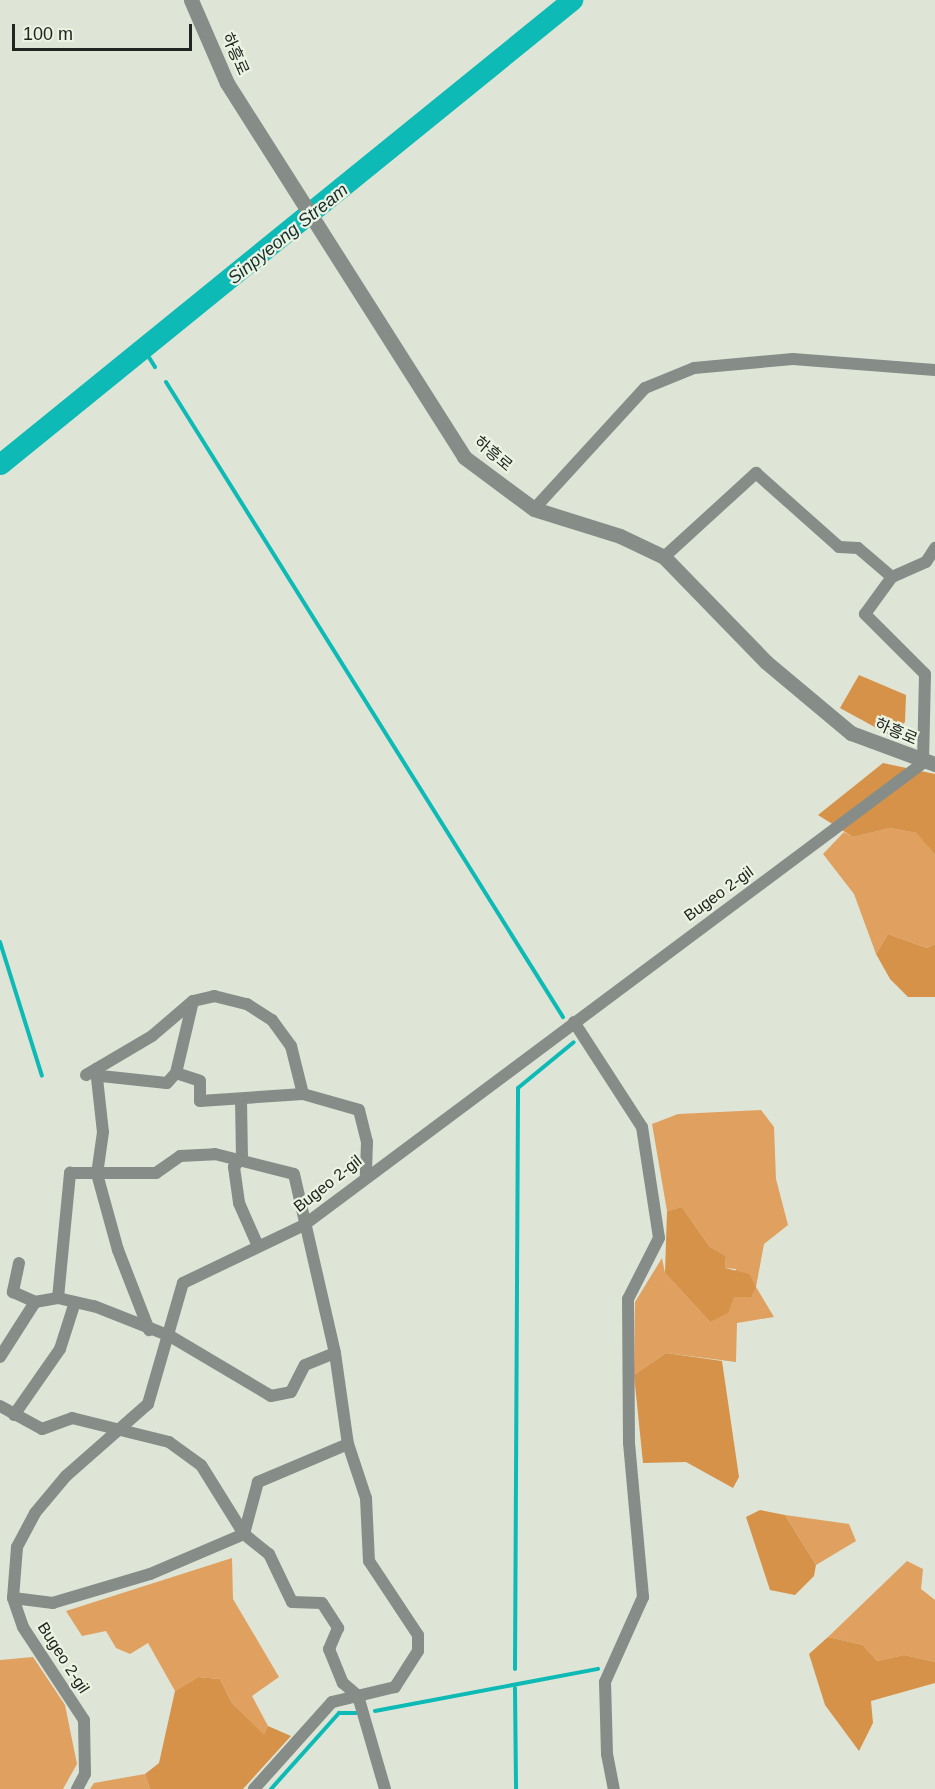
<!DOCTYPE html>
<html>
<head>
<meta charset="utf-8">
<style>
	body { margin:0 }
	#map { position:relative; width:935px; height:1789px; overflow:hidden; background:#dee5d6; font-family:Arial,"Noto Sans KR",sans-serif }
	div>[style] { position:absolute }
	.green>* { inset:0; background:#e0a05f }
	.forest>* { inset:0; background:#d69249 }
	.stream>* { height:4px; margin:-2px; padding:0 2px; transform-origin:2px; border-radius:2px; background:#0dbab5 }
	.river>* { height:21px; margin:-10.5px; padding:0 10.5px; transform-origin:10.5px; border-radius:10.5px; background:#0dbab5 }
	.minor>* { height:12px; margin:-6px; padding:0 6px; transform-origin:6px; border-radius:6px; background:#868d89 }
	.tertiary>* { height:15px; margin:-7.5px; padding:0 7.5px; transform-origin:7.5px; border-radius:7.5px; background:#868d89 }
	span { translate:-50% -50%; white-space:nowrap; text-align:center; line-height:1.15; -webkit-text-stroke:4.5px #ebf3e3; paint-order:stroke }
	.street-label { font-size:16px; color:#22251f }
	.water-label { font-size:18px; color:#162e2d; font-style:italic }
	.scale { position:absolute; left:12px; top:24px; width:180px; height:27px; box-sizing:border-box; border:3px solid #22251f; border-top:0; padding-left:8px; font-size:18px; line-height:21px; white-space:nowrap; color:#22251f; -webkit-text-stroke:4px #ebf3e3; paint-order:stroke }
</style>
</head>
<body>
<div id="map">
	<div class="green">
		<i style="clip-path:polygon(890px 828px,918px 833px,935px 855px,935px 944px,927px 948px,888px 934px,876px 954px,854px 894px,823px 854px,844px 832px,853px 837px)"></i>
		<i style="clip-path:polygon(761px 1110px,774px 1127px,776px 1179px,788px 1225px,764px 1244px,756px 1287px,774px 1317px,737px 1323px,736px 1362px,666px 1353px,634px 1375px,635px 1302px,662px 1258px,665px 1273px,710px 1322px,736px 1269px,725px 1268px,726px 1256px,709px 1246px,682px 1207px,667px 1211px,652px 1124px,678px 1114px)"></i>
		<i style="clip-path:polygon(785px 1515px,849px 1524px,856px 1541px,816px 1565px)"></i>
		<i style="clip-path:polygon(232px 1558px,233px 1599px,279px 1677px,252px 1696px,268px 1726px,264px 1736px,232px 1703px,220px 1679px,198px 1677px,175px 1691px,148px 1643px,130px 1654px,116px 1648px,106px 1631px,82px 1636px,66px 1611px)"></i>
		<i style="clip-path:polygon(907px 1561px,923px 1569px,921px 1589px,935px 1600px,935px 1662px,904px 1655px,877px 1661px,863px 1645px,828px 1637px)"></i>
		<i style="clip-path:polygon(33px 1657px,65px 1705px,77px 1764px,63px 1789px,0 1789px,0 1660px)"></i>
		<i style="clip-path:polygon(145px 1774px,150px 1789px,90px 1789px,94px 1783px)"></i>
	</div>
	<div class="forest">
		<i style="clip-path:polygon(859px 675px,906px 695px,905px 722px,891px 736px,840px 708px)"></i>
		<i style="clip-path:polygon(883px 763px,935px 774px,935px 855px,917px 833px,890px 828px,853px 837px,818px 815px)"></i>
		<i style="clip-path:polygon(888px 934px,927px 948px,935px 944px,935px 997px,908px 997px,890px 979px,876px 954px)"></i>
		<i style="clip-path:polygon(682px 1207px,709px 1246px,726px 1256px,725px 1268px,749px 1274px,756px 1287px,751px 1297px,734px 1297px,728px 1313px,710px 1322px,665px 1273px,667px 1211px)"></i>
		<i style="clip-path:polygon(666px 1353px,722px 1361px,739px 1477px,733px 1488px,686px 1462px,643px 1463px,634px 1375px)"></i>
		<i style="clip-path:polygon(760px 1510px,785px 1515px,816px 1565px,814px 1576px,795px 1595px,770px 1590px,746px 1517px)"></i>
		<i style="clip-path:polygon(828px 1637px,863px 1645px,877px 1661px,904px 1655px,935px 1662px,935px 1683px,871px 1701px,873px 1723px,859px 1751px,825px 1705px,809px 1654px)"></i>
		<i style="clip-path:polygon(198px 1677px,220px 1679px,232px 1703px,264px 1735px,268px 1726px,291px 1736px,243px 1789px,150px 1789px,145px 1774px,159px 1763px,175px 1691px)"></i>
	</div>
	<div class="stream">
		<i style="left:145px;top:351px;width:19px;rotate:58deg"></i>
		<i style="left:166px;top:382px;width:749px;rotate:57.99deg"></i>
		<i style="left:0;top:942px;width:140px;rotate:72.6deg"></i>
		<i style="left:515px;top:1669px;width:581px;rotate:-89.7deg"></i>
		<i style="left:518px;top:1088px;width:72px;rotate:-39.4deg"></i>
		<i style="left:515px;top:1688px;width:101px;rotate:89.4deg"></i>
		<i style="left:375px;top:1711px;width:227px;rotate:-10.7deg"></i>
		<i style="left:271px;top:1789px;width:102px;rotate:-48.2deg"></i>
		<i style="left:339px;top:1713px;width:17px"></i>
	</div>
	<div class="river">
		<i style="left:0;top:464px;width:737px;rotate:-39.05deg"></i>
	</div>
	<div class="minor">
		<i style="left:534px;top:509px;width:164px;rotate:-47.5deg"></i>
		<i style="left:645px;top:388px;width:53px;rotate:-22.2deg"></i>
		<i style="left:694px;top:368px;width:99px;rotate:-5.2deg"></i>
		<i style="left:793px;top:359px;width:142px;rotate:4.4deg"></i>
		<i style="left:664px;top:557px;width:125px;rotate:-42.4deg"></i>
		<i style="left:756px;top:473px;width:111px;rotate:41.7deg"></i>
		<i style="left:839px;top:547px;width:19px;rotate:3deg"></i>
		<i style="left:858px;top:548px;width:45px;rotate:40.5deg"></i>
		<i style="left:892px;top:577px;width:37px;rotate:-24deg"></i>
		<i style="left:926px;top:562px;width:17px;rotate:-57deg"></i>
		<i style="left:574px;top:1022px;width:125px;rotate:57.1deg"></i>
		<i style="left:642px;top:1127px;width:112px;rotate:81.3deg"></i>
		<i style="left:659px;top:1238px;width:68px;rotate:116.9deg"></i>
		<i style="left:628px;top:1299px;width:144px;rotate:89.6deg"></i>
		<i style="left:629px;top:1443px;width:155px;rotate:84.8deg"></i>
		<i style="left:643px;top:1597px;width:93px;rotate:114.1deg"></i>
		<i style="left:605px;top:1682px;width:72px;rotate:88.4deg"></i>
		<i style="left:607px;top:1754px;width:36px;rotate:79deg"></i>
		<i style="left:96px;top:1069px;width:63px;rotate:83.7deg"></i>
		<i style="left:103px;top:1132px;width:42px;rotate:98.1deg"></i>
		<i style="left:97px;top:1174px;width:79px;rotate:74.6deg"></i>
		<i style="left:118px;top:1250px;width:86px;rotate:68.8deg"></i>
		<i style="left:176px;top:1073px;width:25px;rotate:18deg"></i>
		<i style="left:200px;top:1081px;width:20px;rotate:90deg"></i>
		<i style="left:200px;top:1101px;width:103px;rotate:-3.9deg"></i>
		<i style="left:86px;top:1075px;width:77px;rotate:-30.6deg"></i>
		<i style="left:152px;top:1036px;width:54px;rotate:-40.5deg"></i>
		<i style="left:193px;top:1001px;width:22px;rotate:-13deg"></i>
		<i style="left:214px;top:996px;width:34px;rotate:14deg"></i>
		<i style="left:247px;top:1004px;width:30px;rotate:33deg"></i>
		<i style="left:272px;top:1020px;width:32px;rotate:54deg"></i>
		<i style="left:291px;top:1046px;width:49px;rotate:76deg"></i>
		<i style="left:303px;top:1094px;width:58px;rotate:15.9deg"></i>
		<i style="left:359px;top:1110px;width:33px;rotate:76deg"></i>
		<i style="left:367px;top:1142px;width:34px;rotate:92deg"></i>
		<i style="left:101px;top:1076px;width:66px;rotate:6.1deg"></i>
		<i style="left:167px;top:1083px;width:13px;rotate:-48deg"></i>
		<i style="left:176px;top:1073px;width:74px;rotate:-76.7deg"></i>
		<i style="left:241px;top:1100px;width:57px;rotate:89deg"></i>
		<i style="left:242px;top:1157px;width:13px;rotate:129deg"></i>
		<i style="left:234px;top:1167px;width:36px;rotate:82deg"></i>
		<i style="left:239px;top:1203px;width:47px;rotate:66.2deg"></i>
		<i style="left:19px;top:1263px;width:30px;rotate:102deg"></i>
		<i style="left:13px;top:1292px;width:24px;rotate:24deg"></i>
		<i style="left:35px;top:1302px;width:23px;rotate:-10deg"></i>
		<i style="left:58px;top:1298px;width:37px;rotate:13deg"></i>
		<i style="left:94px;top:1306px;width:82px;rotate:21.5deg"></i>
		<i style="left:170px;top:1336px;width:117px;rotate:30.7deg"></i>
		<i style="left:271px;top:1396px;width:20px;rotate:-11deg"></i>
		<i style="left:291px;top:1392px;width:30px;rotate:-63deg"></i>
		<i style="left:305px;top:1365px;width:32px;rotate:-22deg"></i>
		<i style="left:58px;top:1298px;width:126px;rotate:-84.5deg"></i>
		<i style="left:70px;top:1173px;width:86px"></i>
		<i style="left:156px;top:1173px;width:29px;rotate:-35deg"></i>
		<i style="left:180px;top:1156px;width:35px;rotate:-3deg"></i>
		<i style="left:215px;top:1154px;width:81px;rotate:14.2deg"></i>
		<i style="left:294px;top:1174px;width:184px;rotate:77.1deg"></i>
		<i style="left:335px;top:1353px;width:92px;rotate:81.9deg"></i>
		<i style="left:348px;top:1444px;width:57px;rotate:71.6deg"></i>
		<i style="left:366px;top:1498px;width:63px;rotate:87.3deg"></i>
		<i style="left:369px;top:1561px;width:89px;rotate:56.5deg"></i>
		<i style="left:418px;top:1635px;width:16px;rotate:90deg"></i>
		<i style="left:418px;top:1651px;width:43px;rotate:122.6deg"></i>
		<i style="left:395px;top:1687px;width:65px;rotate:166.6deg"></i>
		<i style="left:332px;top:1702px;width:117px;rotate:131.9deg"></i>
		<i style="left:0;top:1357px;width:65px;rotate:-57.5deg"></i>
		<i style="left:0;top:1406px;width:48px;rotate:28.7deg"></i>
		<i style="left:42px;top:1429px;width:32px;rotate:-20deg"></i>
		<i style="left:72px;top:1418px;width:100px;rotate:13.9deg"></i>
		<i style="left:169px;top:1442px;width:39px;rotate:36deg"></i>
		<i style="left:201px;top:1465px;width:81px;rotate:58.1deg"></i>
		<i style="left:244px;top:1534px;width:102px;rotate:156.9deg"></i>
		<i style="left:150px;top:1574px;width:101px;rotate:163.4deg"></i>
		<i style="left:53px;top:1603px;width:40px;rotate:-172.9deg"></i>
		<i style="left:14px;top:1415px;width:80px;rotate:-55.1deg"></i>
		<i style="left:60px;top:1349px;width:49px;rotate:-72.3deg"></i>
		<i style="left:348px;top:1444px;width:98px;rotate:157.1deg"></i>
		<i style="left:258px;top:1482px;width:54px;rotate:105.1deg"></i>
		<i style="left:244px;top:1534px;width:32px;rotate:39deg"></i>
		<i style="left:269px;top:1554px;width:53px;rotate:64.4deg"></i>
		<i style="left:292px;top:1602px;width:30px;rotate:2deg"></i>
		<i style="left:322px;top:1603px;width:30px;rotate:57deg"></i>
		<i style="left:338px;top:1628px;width:23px;rotate:113deg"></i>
		<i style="left:329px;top:1649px;width:37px;rotate:68deg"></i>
		<i style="left:343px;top:1683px;width:20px;rotate:41deg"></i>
		<i style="left:358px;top:1696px;width:97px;rotate:73.8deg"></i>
		<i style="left:77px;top:1789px;width:17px;rotate:-62deg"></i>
		<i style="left:85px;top:1774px;width:54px;rotate:-91.1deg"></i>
		<i style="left:84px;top:1720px;width:111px;rotate:-123.3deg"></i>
		<i style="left:23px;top:1627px;width:31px;rotate:-109deg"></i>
		<i style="left:13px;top:1598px;width:51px;rotate:-85.5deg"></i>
		<i style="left:17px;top:1547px;width:38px;rotate:-62deg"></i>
		<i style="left:35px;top:1513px;width:48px;rotate:-50deg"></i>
		<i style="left:66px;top:1476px;width:109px;rotate:-41.3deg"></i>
		<i style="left:148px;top:1404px;width:126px;rotate:-73.9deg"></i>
		<i style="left:183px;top:1283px;width:134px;rotate:-25.6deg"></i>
		<i style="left:304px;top:1225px;width:772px;rotate:-36.74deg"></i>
		<i style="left:923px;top:763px;width:89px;rotate:-88.7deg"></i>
		<i style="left:925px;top:674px;width:85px;rotate:-135deg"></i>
		<i style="left:865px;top:614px;width:46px;rotate:-53.9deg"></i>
	</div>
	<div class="tertiary">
		<i style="left:191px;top:0;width:90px;rotate:66.6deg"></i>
		<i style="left:227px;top:83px;width:443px;rotate:57.6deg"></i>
		<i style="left:464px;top:457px;width:87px;rotate:36.6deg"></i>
		<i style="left:534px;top:509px;width:90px;rotate:17.4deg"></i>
		<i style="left:620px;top:536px;width:49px;rotate:25.5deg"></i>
		<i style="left:664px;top:557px;width:146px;rotate:45.8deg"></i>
		<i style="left:766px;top:662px;width:111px;rotate:39.9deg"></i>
		<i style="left:851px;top:733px;width:90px;rotate:20.3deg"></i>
	</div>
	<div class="street-label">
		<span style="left:235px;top:54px;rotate:66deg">하흥로</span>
		<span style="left:493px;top:454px;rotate:40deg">하흥로</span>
		<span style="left:896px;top:732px;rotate:23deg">하흥로</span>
		<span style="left:719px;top:894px;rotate:-36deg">Bugeo 2-gil</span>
		<span style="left:328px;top:1184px;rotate:-38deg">Bugeo 2-gil</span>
		<span style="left:63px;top:1658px;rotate:57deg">Bugeo 2-gil</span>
	</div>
	<div class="water-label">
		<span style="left:288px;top:234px;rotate:-39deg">Sinpyeong Stream</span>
	</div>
	<div class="scale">100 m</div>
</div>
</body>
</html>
